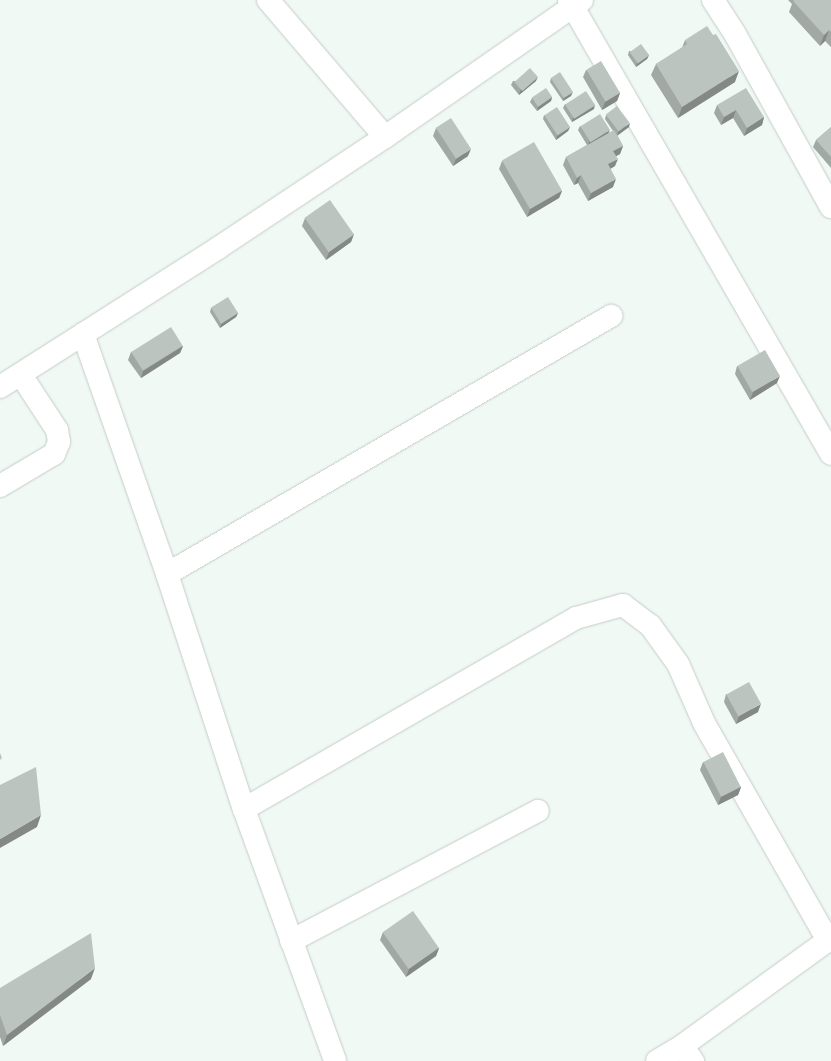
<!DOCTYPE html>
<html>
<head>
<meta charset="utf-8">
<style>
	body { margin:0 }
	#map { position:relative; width:831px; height:1061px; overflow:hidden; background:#f1f9f5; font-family:Lora,serif }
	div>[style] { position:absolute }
	.roads { filter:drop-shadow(0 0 1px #c4ccc8) drop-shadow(0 0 1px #c4ccc8) }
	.minor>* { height:22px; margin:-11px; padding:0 11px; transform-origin:11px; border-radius:11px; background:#fff }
	.wall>* { inset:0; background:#a2a9a5 }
	.shaded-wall>* { inset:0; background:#848986 }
	.building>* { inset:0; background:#bcc4c0; transform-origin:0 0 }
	span { translate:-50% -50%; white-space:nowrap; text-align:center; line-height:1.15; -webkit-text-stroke:4px #f1f9f5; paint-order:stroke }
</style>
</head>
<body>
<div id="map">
	<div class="roads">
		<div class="minor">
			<i style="left:268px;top:0;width:180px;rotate:49.5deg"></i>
			<i style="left:569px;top:0;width:524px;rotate:60.01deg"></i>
			<i style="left:713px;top:0;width:40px;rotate:57.1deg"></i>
			<i style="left:735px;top:34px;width:198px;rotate:61deg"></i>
			<i style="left:83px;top:334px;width:254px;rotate:70.7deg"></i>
			<i style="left:167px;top:574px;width:247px;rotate:71.9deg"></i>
			<i style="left:244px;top:809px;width:268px;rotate:70.1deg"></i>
			<i style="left:0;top:387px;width:259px;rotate:-32.5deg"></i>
			<i style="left:218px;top:248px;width:201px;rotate:-33.6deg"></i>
			<i style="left:385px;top:137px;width:240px;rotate:-34.8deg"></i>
			<i style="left:0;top:486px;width:63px;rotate:-30.7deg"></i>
			<i style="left:54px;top:454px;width:13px;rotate:-67deg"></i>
			<i style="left:59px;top:442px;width:12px;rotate:-99deg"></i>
			<i style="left:57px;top:430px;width:66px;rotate:-123.2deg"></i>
			<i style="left:167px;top:574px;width:514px;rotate:-30.16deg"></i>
			<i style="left:244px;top:809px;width:383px;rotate:-29.9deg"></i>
			<i style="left:576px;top:618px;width:49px;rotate:-15.5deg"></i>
			<i style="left:623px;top:605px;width:34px;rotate:37deg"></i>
			<i style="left:650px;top:625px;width:48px;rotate:54.3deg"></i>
			<i style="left:678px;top:664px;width:64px;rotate:66.2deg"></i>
			<i style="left:704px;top:723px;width:250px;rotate:60.3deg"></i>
			<i style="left:291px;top:941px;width:279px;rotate:-27.8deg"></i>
			<i style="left:682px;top:1046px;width:19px;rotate:54deg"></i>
			<i style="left:657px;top:1061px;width:29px;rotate:-31deg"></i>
			<i style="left:682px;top:1046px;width:184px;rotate:-35.9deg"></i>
		</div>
	</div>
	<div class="wall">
		<i style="clip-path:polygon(788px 0,831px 0,831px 47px,825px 41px,820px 46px,789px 12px,792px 4px)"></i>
		<i style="clip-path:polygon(685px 40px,735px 82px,678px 118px,651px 75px,656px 64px,682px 48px)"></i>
		<i style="clip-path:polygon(629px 51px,649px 55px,647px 59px,636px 67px,628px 55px)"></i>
		<i style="clip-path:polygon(586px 70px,620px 93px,617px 101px,602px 110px,583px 77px)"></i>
		<i style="clip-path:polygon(551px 78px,571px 96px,563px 101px,550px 82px)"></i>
		<i style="clip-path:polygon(513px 81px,536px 81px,519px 95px,511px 85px)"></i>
		<i style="clip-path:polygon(552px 97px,551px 101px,537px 111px,530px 102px,532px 98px)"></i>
		<i style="clip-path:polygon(565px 104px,594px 109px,572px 122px,563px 108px)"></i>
		<i style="clip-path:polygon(717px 105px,764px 117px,762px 125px,744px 136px,733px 118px,721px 125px,714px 113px)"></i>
		<i style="clip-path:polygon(544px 115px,570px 127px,568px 131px,556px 140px,543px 119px)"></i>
		<i style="clip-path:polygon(606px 115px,629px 127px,617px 135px,623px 146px,620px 154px,616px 156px,615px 166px,610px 169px,613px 187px,588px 201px,578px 183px,574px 185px,563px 165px,566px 157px,587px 145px,578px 130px,580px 126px,609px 133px,613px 131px,605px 119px)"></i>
		<i style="clip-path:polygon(831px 127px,831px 168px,813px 147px,816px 140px)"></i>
		<i style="clip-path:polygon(436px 128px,468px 156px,453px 166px,433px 136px)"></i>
		<i style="clip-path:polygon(502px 161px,562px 191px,559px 198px,527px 217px,499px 169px)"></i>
		<i style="clip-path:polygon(305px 218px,354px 234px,351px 242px,326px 260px,302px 226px)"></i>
		<i style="clip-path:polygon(211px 308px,238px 313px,236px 317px,220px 328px,210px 312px)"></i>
		<i style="clip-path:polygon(183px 346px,180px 353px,141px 378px,128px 360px,131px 352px)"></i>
		<i style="clip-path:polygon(737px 366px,777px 383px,750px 400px,735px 374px)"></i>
		<i style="clip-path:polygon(726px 694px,758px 712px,736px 724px,724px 702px)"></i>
		<i style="clip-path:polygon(703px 762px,741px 787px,738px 795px,718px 805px,700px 770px)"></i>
		<i style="clip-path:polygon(383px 932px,439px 948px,436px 956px,406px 977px,380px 940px)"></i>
		<i style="clip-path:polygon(91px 979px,3px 1046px,0 1037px,0 988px)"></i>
	</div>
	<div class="shaded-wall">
		<i style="clip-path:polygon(829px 30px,825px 41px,820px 46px,824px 35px)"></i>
		<i style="clip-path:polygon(649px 55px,647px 59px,636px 67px,637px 63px)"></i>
		<i style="clip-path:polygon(739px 71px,735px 82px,678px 118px,682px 107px)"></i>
		<i style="clip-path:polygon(538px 77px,536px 81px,519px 95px,520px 91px)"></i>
		<i style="clip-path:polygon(573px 92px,571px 96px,563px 101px,564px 97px)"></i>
		<i style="clip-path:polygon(620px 93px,617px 101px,602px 110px,605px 102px)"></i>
		<i style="clip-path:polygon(552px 97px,551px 101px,537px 111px,538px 107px)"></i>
		<i style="clip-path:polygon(595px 105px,594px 109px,572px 122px,573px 118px)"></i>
		<i style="clip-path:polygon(736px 110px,733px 118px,721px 125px,724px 117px)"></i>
		<i style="clip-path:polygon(764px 117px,762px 125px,744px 136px,747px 128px)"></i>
		<i style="clip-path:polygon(630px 123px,629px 127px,617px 136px,618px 132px)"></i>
		<i style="clip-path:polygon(570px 127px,568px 131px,556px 140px,557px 136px)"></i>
		<i style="clip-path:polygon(610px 130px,608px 134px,588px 146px,589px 142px)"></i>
		<i style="clip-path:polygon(623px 146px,620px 154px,611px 159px,613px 151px)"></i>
		<i style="clip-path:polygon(471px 149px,468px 156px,453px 166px,456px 159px)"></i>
		<i style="clip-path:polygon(618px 159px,615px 166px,605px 172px,608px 164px)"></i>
		<i style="clip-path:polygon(581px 175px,578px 183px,574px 185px,577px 178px)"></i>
		<i style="clip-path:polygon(616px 179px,613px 187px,588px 201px,591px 193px)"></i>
		<i style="clip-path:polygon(562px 191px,559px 198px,527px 217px,530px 209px)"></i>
		<i style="clip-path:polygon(354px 234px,351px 242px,326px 260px,329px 252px)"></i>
		<i style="clip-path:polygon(238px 313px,236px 317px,220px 328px,221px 324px)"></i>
		<i style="clip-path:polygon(183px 346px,180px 353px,141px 378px,143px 371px)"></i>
		<i style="clip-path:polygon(780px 376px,777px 383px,750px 400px,753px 392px)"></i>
		<i style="clip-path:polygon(761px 704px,758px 712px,736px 724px,739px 716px)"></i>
		<i style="clip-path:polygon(741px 787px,738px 795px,718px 805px,721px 797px)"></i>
		<i style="clip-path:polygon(41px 815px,37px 827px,0 848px,0 839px)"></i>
		<i style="clip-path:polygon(439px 948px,436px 956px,406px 977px,409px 969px)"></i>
		<i style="clip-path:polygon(95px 968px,91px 979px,3px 1046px,7px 1035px)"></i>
	</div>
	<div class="building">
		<i style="clip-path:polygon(794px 0,831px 0,831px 32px,829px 30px,824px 35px,793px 1px)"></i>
		<i style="clip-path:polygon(707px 26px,713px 35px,716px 34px,739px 71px,682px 107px,656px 64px,687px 44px,685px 40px)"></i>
		<i style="left:641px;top:44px;width:14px;height:14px;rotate:54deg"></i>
		<i style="left:601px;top:61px;width:37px;height:17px;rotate:59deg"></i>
		<i style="left:530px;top:68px;width:12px;height:21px;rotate:48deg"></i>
		<i style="left:560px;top:72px;width:24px;height:11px;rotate:57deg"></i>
		<i style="left:546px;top:88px;width:11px;height:17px;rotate:56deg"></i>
		<i style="clip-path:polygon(746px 88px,764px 117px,747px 128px,736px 110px,724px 117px,717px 105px)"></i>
		<i style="left:586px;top:91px;width:17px;height:25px;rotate:57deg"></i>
		<i style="left:617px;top:106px;width:21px;height:14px;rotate:53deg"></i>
		<i style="left:557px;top:107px;width:24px;height:15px;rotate:57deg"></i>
		<i style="left:600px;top:114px;width:19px;height:23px;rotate:58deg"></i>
		<i style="left:451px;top:118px;width:37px;height:18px;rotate:57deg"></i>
		<i style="clip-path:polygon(831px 127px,831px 157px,816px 140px)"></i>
		<i style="clip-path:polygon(614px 130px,623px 146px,613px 151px,618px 159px,608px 164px,616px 179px,591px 193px,581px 175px,577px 178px,566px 157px)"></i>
		<i style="left:534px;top:142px;width:56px;height:37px;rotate:60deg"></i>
		<i style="left:330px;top:200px;width:42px;height:31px;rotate:55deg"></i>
		<i style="left:228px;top:297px;width:19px;height:20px;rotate:58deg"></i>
		<i style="left:171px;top:327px;width:22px;height:47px;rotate:58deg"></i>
		<i style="left:765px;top:350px;width:30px;height:32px;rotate:60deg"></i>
		<i style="left:749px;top:682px;width:25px;height:26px;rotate:61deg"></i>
		<i style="left:723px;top:752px;width:39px;height:22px;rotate:63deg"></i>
		<i style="clip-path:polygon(0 753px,2px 758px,0 760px)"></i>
		<i style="clip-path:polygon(36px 767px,41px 815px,0 839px,0 785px)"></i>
		<i style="left:413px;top:911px;width:45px;height:37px;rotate:55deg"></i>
		<i style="clip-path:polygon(91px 933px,95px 968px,7px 1035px,0 1015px,0 988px)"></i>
	</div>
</div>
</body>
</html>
